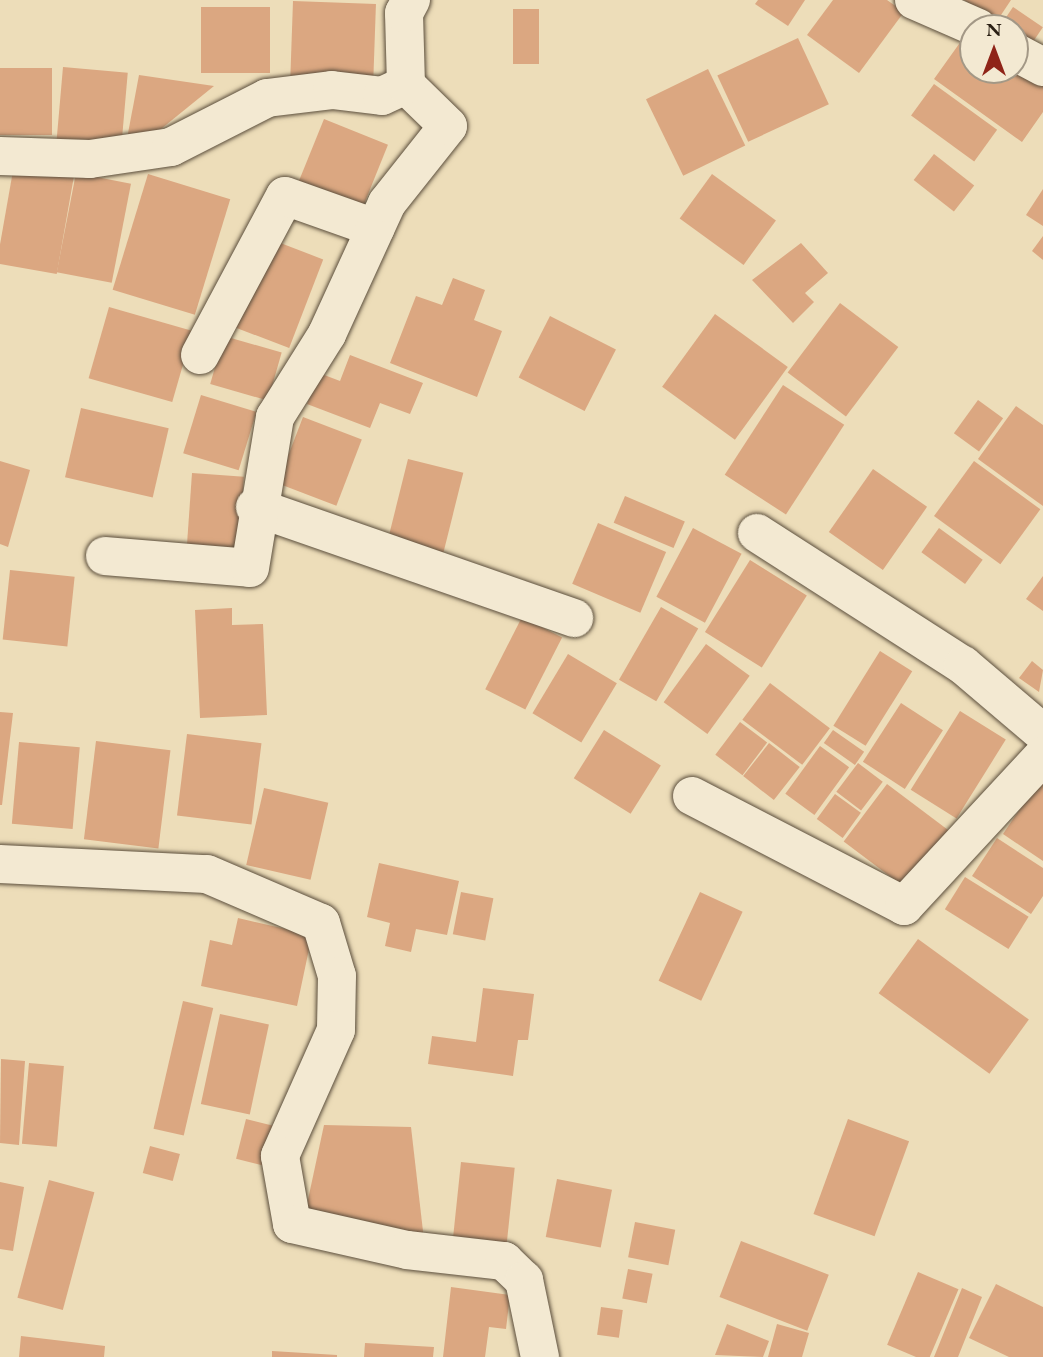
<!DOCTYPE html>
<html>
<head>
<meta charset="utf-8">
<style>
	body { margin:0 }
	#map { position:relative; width:1043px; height:1357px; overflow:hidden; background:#edddb9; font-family:"EB Garamond",serif }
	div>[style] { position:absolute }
	.building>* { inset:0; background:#dba781; transform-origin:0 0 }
	.roads { filter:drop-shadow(0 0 2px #5b4e3c) drop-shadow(0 0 2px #5b4e3c) }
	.minor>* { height:38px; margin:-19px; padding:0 19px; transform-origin:19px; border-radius:19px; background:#f3e9d2 }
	span { translate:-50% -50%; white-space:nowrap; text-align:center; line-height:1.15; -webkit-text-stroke:6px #f3e9d2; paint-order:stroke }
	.north { position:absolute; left:959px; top:14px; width:70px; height:70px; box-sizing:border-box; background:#f3e9d2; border:2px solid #a39886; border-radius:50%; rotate:0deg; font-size:19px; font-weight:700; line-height:28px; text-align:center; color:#2a1f13 }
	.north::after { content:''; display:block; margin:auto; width:24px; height:32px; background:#8f2418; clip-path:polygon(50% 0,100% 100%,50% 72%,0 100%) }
</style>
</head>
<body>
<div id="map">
	<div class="building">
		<i style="clip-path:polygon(758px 0,805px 0,788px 26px,755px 4px)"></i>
		<i style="clip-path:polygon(833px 0,887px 0,904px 12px,859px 73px,807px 35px)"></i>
		<i style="clip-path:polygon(964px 0,1011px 0,997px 21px)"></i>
		<i style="left:293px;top:1px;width:83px;height:78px;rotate:2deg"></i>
		<i style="left:270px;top:7px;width:66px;height:69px;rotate:90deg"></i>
		<i style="left:1013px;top:7px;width:36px;height:19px;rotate:34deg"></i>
		<i style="left:513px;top:9px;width:26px;height:55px"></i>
		<i style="clip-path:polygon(969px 30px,973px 70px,1015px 70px,1043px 82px,1043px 112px,1022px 142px,934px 79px)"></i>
		<i style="left:798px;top:38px;width:73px;height:89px;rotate:65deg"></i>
		<i style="left:63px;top:67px;width:65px;height:76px;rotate:5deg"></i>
		<i style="left:0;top:68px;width:52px;height:67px"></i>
		<i style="left:708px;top:69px;width:85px;height:69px;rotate:64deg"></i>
		<i style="clip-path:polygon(139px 75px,214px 86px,156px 133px,126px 144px)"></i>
		<i style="left:934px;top:84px;width:78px;height:39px;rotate:36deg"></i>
		<i style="left:324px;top:119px;width:69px;height:71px;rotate:22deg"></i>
		<i style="left:934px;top:154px;width:51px;height:33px;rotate:38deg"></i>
		<i style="left:14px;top:165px;width:61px;height:100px;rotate:10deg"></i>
		<i style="left:76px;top:173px;width:56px;height:101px;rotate:11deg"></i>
		<i style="left:148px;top:174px;width:86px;height:121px;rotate:17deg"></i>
		<i style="left:712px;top:174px;width:79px;height:55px;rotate:36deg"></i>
		<i style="clip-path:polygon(1043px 189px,1043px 226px,1026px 215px)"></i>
		<i style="clip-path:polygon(1043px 236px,1043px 260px,1032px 251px)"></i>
		<i style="left:270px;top:239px;width:57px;height:95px;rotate:21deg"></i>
		<i style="clip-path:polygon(801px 243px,828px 273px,805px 293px,814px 302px,793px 323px,752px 280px)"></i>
		<i style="clip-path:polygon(453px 278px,485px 290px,474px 320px,502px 331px,477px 397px,390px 363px,416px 296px,442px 305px)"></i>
		<i style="left:840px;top:303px;width:73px;height:87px;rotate:37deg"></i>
		<i style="left:109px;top:307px;width:87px;height:74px;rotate:16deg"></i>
		<i style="left:715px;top:314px;width:90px;height:90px;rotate:36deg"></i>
		<i style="left:550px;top:316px;width:74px;height:69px;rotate:27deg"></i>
		<i style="left:224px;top:336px;width:60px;height:50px;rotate:16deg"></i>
		<i style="clip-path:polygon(350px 355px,423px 383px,410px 414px,380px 403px,370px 428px,307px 404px,319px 373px,340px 381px)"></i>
		<i style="left:783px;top:385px;width:73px;height:107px;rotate:33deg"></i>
		<i style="left:201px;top:395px;width:58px;height:61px;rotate:17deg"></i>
		<i style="left:978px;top:400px;width:31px;height:41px;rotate:36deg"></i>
		<i style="clip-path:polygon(1016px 406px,1043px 425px,1043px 506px,978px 459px)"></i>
		<i style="left:81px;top:408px;width:90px;height:71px;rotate:13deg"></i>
		<i style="left:303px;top:417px;width:63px;height:71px;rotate:21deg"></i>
		<i style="left:408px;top:459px;width:57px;height:86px;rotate:14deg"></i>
		<i style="clip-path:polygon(0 461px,30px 470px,8px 547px,0 544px)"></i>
		<i style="left:974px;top:461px;width:82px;height:68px;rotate:36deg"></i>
		<i style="left:873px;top:469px;width:66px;height:77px;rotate:35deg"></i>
		<i style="left:192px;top:473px;width:52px;height:73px;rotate:4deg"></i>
		<i style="left:625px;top:496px;width:65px;height:29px;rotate:23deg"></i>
		<i style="left:598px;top:523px;width:74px;height:66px;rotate:23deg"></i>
		<i style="left:693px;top:528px;width:55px;height:78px;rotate:28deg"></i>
		<i style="left:939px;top:528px;width:54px;height:30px;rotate:36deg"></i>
		<i style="left:750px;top:560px;width:67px;height:85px;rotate:32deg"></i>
		<i style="left:10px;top:570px;width:65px;height:70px;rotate:6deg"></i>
		<i style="clip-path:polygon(1043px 576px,1043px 611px,1026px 599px)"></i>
		<i style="left:661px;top:607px;width:43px;height:84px;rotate:30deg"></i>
		<i style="clip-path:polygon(232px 608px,232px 625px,263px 624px,267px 715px,200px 718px,195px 610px)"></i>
		<i style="left:522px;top:617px;width:45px;height:81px;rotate:27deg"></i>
		<i style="left:706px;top:644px;width:54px;height:72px;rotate:36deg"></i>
		<i style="left:880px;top:651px;width:38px;height:88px;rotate:32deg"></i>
		<i style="left:568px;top:654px;width:57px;height:69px;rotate:31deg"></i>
		<i style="clip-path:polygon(1032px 661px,1043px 670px,1039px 692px,1019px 678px)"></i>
		<i style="left:770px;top:683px;width:75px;height:46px;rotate:37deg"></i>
		<i style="left:901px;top:703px;width:50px;height:70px;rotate:33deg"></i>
		<i style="left:960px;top:711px;width:54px;height:93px;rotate:32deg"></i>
		<i style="clip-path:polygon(0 712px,13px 713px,2px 805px,0 805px)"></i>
		<i style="left:740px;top:722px;width:34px;height:41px;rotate:37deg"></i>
		<i style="left:604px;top:730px;width:67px;height:57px;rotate:32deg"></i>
		<i style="left:833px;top:730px;width:38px;height:16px;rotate:35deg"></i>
		<i style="left:187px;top:734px;width:75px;height:82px;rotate:7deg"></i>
		<i style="left:96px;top:741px;width:75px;height:99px;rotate:7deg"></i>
		<i style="left:19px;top:742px;width:61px;height:82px;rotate:5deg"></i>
		<i style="left:769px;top:743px;width:39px;height:42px;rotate:38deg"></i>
		<i style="left:820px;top:746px;width:36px;height:59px;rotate:36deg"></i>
		<i style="left:858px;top:763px;width:31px;height:36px;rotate:37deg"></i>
		<i style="clip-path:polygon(1040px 779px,1043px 781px,1043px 861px,1003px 834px)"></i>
		<i style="left:887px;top:784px;width:79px;height:72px;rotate:37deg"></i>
		<i style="left:264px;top:788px;width:66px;height:79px;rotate:13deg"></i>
		<i style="left:835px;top:794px;width:32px;height:31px;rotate:36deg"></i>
		<i style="clip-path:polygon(997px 838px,1043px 868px,1043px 896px,1031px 914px,972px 876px)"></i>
		<i style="clip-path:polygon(379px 863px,459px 881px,447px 935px,416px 929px,411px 952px,385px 946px,390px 923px,367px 917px)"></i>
		<i style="left:965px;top:877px;width:75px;height:38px;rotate:32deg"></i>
		<i style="left:461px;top:892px;width:33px;height:43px;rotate:11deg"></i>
		<i style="left:700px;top:892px;width:47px;height:98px;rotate:25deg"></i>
		<i style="clip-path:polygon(238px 918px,312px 935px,297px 1006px,201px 986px,210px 940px,232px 945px)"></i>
		<i style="left:918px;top:939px;width:137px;height:67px;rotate:36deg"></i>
		<i style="clip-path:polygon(483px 988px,534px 994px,528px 1040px,518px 1040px,513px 1076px,428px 1064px,432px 1036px,476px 1042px)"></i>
		<i style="left:183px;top:1001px;width:31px;height:131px;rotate:13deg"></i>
		<i style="left:220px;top:1014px;width:50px;height:92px;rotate:12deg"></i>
		<i style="clip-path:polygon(1px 1059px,25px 1061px,19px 1145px,0 1143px)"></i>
		<i style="left:29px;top:1063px;width:35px;height:81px;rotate:5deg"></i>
		<i style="left:246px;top:1119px;width:30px;height:41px;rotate:14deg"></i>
		<i style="left:848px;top:1119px;width:65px;height:101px;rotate:20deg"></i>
		<i style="clip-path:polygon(324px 1125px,411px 1127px,424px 1240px,303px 1223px)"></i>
		<i style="left:150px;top:1146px;width:31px;height:28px;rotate:15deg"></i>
		<i style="left:461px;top:1162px;width:54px;height:82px;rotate:6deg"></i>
		<i style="left:557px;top:1179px;width:56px;height:59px;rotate:11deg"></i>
		<i style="left:49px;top:1180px;width:47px;height:122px;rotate:15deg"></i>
		<i style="clip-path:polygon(0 1182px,24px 1187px,13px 1251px,0 1249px)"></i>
		<i style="left:635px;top:1222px;width:41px;height:36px;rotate:11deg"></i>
		<i style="left:741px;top:1241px;width:94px;height:60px;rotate:21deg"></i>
		<i style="left:628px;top:1269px;width:25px;height:30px;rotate:11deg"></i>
		<i style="left:918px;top:1272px;width:44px;height:79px;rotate:23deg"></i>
		<i style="clip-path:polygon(996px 1284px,1043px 1307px,1043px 1357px,1009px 1357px,969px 1338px)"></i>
		<i style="clip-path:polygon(451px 1287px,510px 1295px,506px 1329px,489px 1327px,485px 1357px,443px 1357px)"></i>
		<i style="clip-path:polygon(962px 1288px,982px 1297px,958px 1357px,934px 1357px)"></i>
		<i style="left:601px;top:1307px;width:22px;height:28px;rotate:8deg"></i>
		<i style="clip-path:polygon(727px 1324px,769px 1341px,763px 1357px,715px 1355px)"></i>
		<i style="clip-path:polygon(777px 1324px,809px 1333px,802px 1357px,768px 1357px)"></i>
		<i style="clip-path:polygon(21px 1336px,105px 1346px,104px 1357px,19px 1357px)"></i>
		<i style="clip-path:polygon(365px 1343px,434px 1347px,433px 1357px,364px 1357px)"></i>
		<i style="clip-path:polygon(272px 1351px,337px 1355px,337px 1357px,272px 1357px)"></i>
	</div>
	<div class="roads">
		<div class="minor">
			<i style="left:914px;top:0;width:70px;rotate:23.6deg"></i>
			<i style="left:1015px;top:52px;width:32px;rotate:28deg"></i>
			<i style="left:0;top:156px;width:90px;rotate:1.9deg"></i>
			<i style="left:90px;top:159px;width:82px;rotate:-8.4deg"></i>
			<i style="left:171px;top:147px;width:108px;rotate:-27deg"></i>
			<i style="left:267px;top:98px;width:65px;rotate:-7deg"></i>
			<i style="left:332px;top:90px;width:50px;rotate:6.8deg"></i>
			<i style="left:382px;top:96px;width:26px;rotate:-25deg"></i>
			<i style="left:200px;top:355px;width:180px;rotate:-61.9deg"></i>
			<i style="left:285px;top:196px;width:96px;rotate:19.6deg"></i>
			<i style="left:255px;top:507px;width:338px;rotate:19.2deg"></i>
			<i style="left:757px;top:533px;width:245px;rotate:32.7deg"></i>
			<i style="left:963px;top:665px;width:105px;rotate:40.4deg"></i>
			<i style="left:105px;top:556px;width:145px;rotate:4.7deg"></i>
			<i style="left:250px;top:568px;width:153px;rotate:-80.6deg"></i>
			<i style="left:275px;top:417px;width:98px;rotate:-57.9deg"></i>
			<i style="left:327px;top:334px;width:144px;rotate:-65.4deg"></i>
			<i style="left:387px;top:203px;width:98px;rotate:-51.6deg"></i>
			<i style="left:448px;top:126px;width:59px;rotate:-135.7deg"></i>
			<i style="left:406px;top:85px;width:72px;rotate:-91.6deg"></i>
			<i style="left:404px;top:13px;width:15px;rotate:-62deg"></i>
			<i style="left:692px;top:796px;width:239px;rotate:27.4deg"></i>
			<i style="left:904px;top:906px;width:205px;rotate:-47.2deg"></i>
			<i style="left:0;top:864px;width:207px;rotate:2.8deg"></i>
			<i style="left:207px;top:874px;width:124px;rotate:23.3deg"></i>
			<i style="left:321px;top:923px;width:55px;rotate:73.2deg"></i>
			<i style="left:337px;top:976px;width:54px;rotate:91.1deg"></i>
			<i style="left:336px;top:1030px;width:138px;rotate:114deg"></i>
			<i style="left:280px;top:1156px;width:69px;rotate:80deg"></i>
			<i style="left:292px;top:1224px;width:118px;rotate:12.7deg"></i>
			<i style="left:407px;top:1250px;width:98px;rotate:6.5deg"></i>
			<i style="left:504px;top:1261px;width:28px;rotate:44deg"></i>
			<i style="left:524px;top:1280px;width:79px;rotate:78.3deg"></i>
		</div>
	</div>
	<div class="north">N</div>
</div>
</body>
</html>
